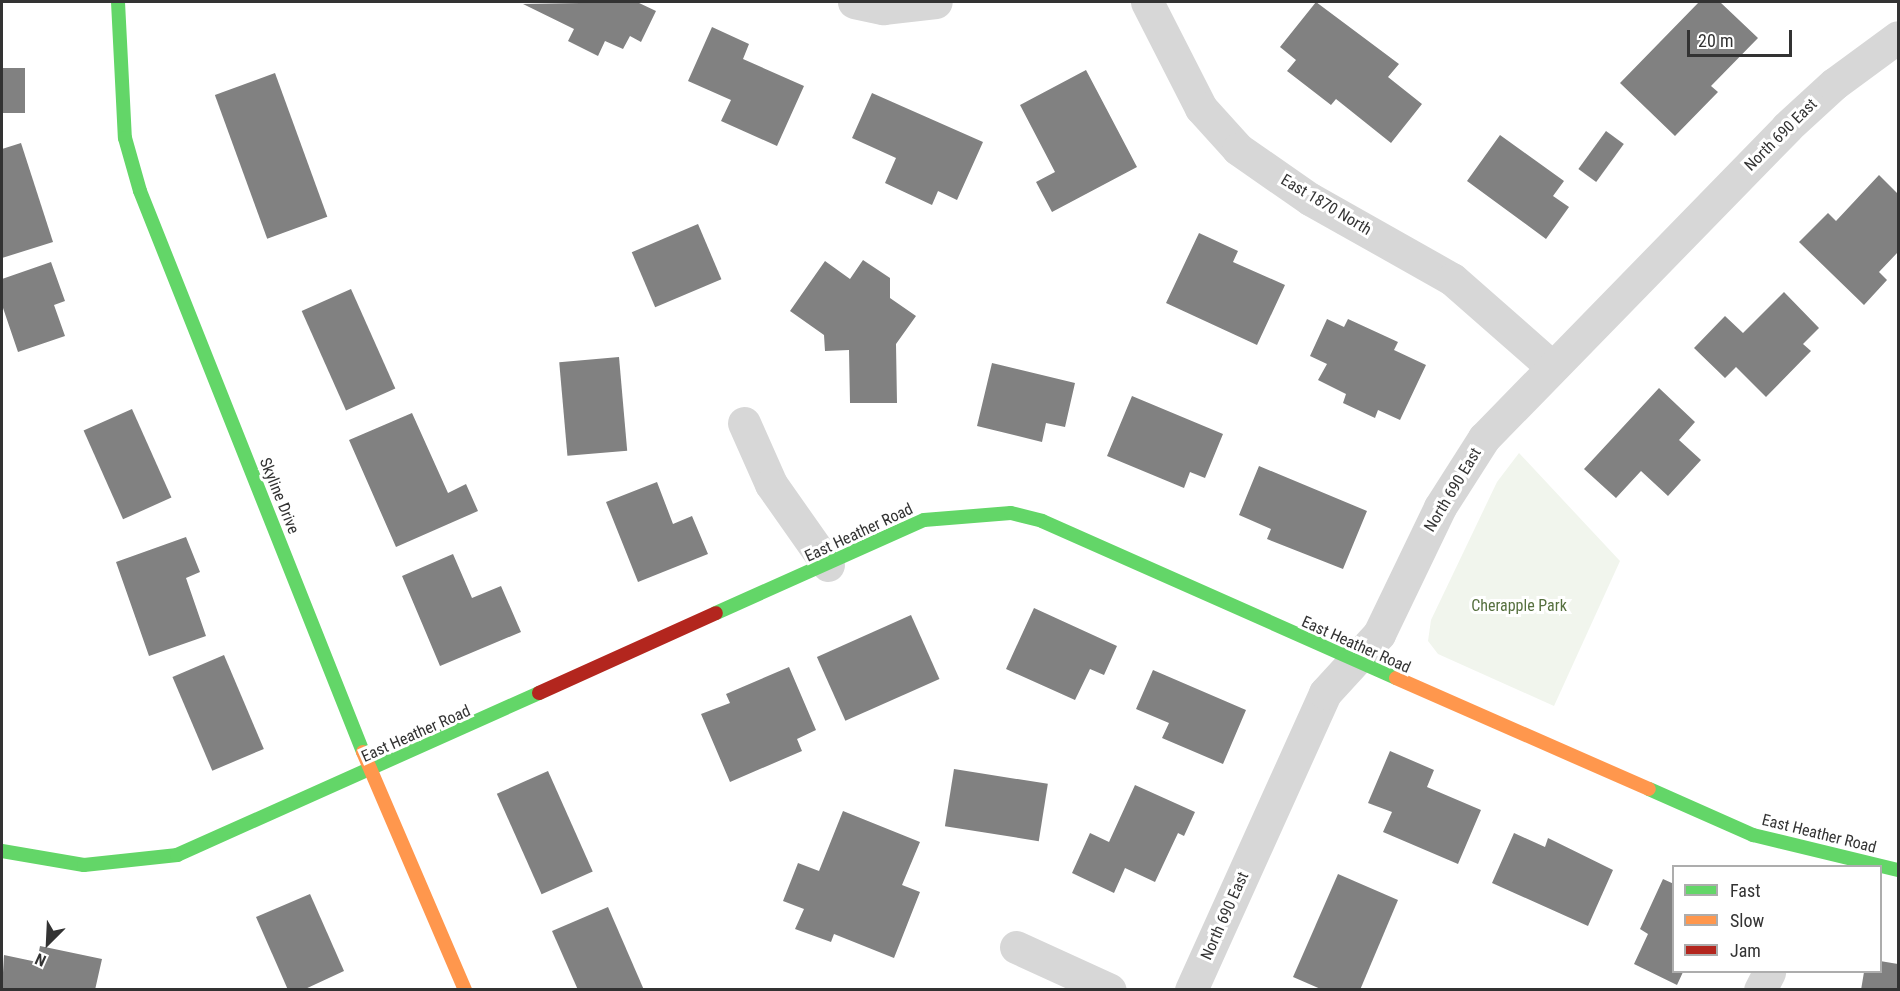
<!DOCTYPE html>
<html>
<head>
<meta charset="utf-8">
<style>
	body { margin:0 }
	#map { position:relative; width:1900px; height:991px; overflow:hidden; background:#fff; font-family:"Roboto Condensed",sans-serif }
	div>[style] { position:absolute }
	.green>* { inset:0; background:#f1f5ed }
	.building>* { inset:0; background:#818181; transform-origin:0 0 }
	.street>* { height:33px; margin:-16.5px; padding:0 16.5px; transform-origin:16.5px; border-radius:16.5px; background:#d7d7d7 }
	.fast>* { height:14px; margin:-7px; padding:0 7px; transform-origin:7px; border-radius:7px; background:#63d668 }
	.slow>* { height:14px; margin:-7px; padding:0 7px; transform-origin:7px; border-radius:7px; background:#ff974d }
	.jam>* { height:14px; margin:-7px; padding:0 7px; transform-origin:7px; border-radius:7px; background:#b3261e }
	span { translate:-50% -50%; white-space:nowrap; text-align:center; line-height:1.15; -webkit-text-stroke:6px #fff; paint-order:stroke }
	.street-label { font-size:16px; color:#333 }
	.park-label { font-size:16px; color:#56703f }
	.frame { position:absolute; inset:0; border:3px solid #333; pointer-events:none }
	.legend { position:absolute; left:1672px; top:865px; width:210px; height:108px; box-sizing:border-box; background:#fff; border:2px solid #adadad; margin:0; padding:8px 10px; list-style:none; font-size:18px; color:#333 }
	.legend li { display:flex; align-items:center; gap:12px; height:30px }
	.legend b { width:30px; border:2px solid #adadad }
	.north { position:absolute; left:18px; top:913px; width:60px; height:60px; -webkit-text-stroke:4px #fff; paint-order:stroke; rotate:204deg; font-size:16px; font-weight:700; line-height:24px; text-align:center; color:#333 }
	.north::after { content:''; display:block; margin:auto; width:21px; height:27px; background:#333; clip-path:polygon(50% 0,100% 100%,50% 72%,0 100%) }
	.scale { position:absolute; left:1687px; top:30px; width:105px; height:27px; box-sizing:border-box; border:3px solid #333; border-top:0; padding-left:8px; font-size:18px; line-height:21px; white-space:nowrap; color:#333; -webkit-text-stroke:4px #fff; paint-order:stroke }
</style>
</head>
<body>
<div id="map">
	<div class="green">
		<i style="clip-path:polygon(1519px 453px,1620px 561px,1554px 706px,1438px 654px,1428px 641px,1431px 620px,1497px 482px)"></i>
	</div>
	<div class="building">
		<i style="clip-path:polygon(637px 2px,656px 11px,641px 42px,630px 36px,623px 49px,605px 41px,598px 56px,568px 41px,574px 29px,523px 4px)"></i>
		<i style="clip-path:polygon(1316px 2px,1399px 64px,1388px 77px,1422px 104px,1391px 143px,1336px 99px,1331px 105px,1287px 71px,1296px 60px,1280px 47px)"></i>
		<i style="clip-path:polygon(1699px 2px,1720px 2px,1758px 38px,1711px 86px,1718px 92px,1675px 136px,1620px 83px)"></i>
		<i style="clip-path:polygon(712px 27px,749px 44px,743px 59px,804px 86px,777px 146px,721px 121px,731px 100px,688px 81px)"></i>
		<i style="left:2px;top:68px;width:23px;height:45px"></i>
		<i style="clip-path:polygon(1086px 70px,1137px 167px,1052px 212px,1036px 182px,1055px 172px,1020px 105px)"></i>
		<i style="left:275px;top:73px;width:153px;height:64px;rotate:70deg"></i>
		<i style="clip-path:polygon(872px 93px,983px 142px,957px 200px,938px 191px,932px 205px,885px 183px,896px 158px,852px 138px)"></i>
		<i style="left:1606px;top:131px;width:22px;height:47px;rotate:36deg"></i>
		<i style="clip-path:polygon(1500px 135px,1564px 181px,1553px 196px,1569px 207px,1546px 239px,1467px 181px)"></i>
		<i style="clip-path:polygon(21px 143px,53px 242px,2px 258px,2px 149px)"></i>
		<i style="clip-path:polygon(1879px 175px,1898px 194px,1898px 252px,1879px 272px,1887px 280px,1864px 305px,1799px 242px,1828px 213px,1836px 221px)"></i>
		<i style="left:698px;top:224px;width:60px;height:72px;rotate:67deg"></i>
		<i style="clip-path:polygon(1199px 233px,1238px 251px,1233px 262px,1285px 285px,1257px 345px,1166px 303px)"></i>
		<i style="clip-path:polygon(863px 260px,890px 278px,890px 298px,916px 316px,896px 344px,897px 403px,850px 403px,849px 350px,825px 351px,824px 335px,790px 311px,825px 261px,850px 279px)"></i>
		<i style="clip-path:polygon(51px 262px,65px 301px,54px 305px,65px 336px,18px 352px,2px 305px,2px 279px)"></i>
		<i style="left:351px;top:289px;width:109px;height:54px;rotate:66deg"></i>
		<i style="clip-path:polygon(1784px 292px,1819px 328px,1803px 344px,1811px 351px,1766px 397px,1736px 367px,1725px 378px,1694px 348px,1725px 316px,1743px 333px)"></i>
		<i style="clip-path:polygon(1327px 319px,1344px 327px,1348px 319px,1398px 342px,1394px 350px,1426px 365px,1400px 420px,1378px 410px,1375px 418px,1343px 403px,1346px 394px,1318px 380px,1327px 364px,1310px 356px)"></i>
		<i style="left:619px;top:357px;width:94px;height:60px;rotate:85deg"></i>
		<i style="clip-path:polygon(992px 363px,1075px 383px,1065px 427px,1046px 423px,1042px 442px,977px 426px)"></i>
		<i style="clip-path:polygon(1659px 388px,1695px 422px,1679px 440px,1701px 460px,1668px 496px,1641px 471px,1616px 498px,1584px 469px)"></i>
		<i style="clip-path:polygon(1132px 396px,1223px 434px,1205px 478px,1190px 472px,1184px 488px,1107px 456px)"></i>
		<i style="left:132px;top:409px;width:97px;height:53px;rotate:66deg"></i>
		<i style="clip-path:polygon(412px 413px,448px 493px,466px 484px,478px 511px,396px 547px,349px 440px)"></i>
		<i style="clip-path:polygon(1259px 466px,1367px 511px,1343px 569px,1267px 539px,1271px 529px,1239px 515px)"></i>
		<i style="clip-path:polygon(657px 482px,673px 524px,692px 516px,708px 554px,638px 582px,606px 502px)"></i>
		<i style="clip-path:polygon(186px 537px,200px 572px,186px 578px,206px 636px,149px 656px,116px 562px)"></i>
		<i style="clip-path:polygon(453px 554px,472px 598px,501px 586px,521px 632px,440px 666px,402px 576px)"></i>
		<i style="clip-path:polygon(1034px 608px,1117px 646px,1104px 675px,1090px 669px,1075px 700px,1006px 669px)"></i>
		<i style="left:911px;top:615px;width:70px;height:103px;rotate:66deg"></i>
		<i style="left:224px;top:655px;width:102px;height:56px;rotate:67deg"></i>
		<i style="clip-path:polygon(789px 667px,816px 730px,797px 739px,802px 751px,730px 782px,701px 714px,730px 703px,726px 694px)"></i>
		<i style="clip-path:polygon(1153px 670px,1246px 710px,1223px 764px,1162px 738px,1169px 723px,1136px 709px)"></i>
		<i style="clip-path:polygon(1390px 751px,1434px 770px,1427px 787px,1481px 810px,1458px 864px,1383px 832px,1392px 812px,1368px 803px)"></i>
		<i style="left:954px;top:769px;width:95px;height:58px;rotate:9deg"></i>
		<i style="left:548px;top:771px;width:110px;height:56px;rotate:66deg"></i>
		<i style="clip-path:polygon(1135px 785px,1195px 812px,1184px 836px,1178px 833px,1155px 882px,1125px 868px,1114px 893px,1072px 873px,1090px 833px,1109px 842px)"></i>
		<i style="clip-path:polygon(843px 811px,920px 842px,902px 885px,920px 892px,894px 958px,834px 934px,831px 942px,795px 929px,804px 909px,783px 901px,798px 863px,819px 871px)"></i>
		<i style="clip-path:polygon(1514px 833px,1545px 847px,1548px 838px,1613px 870px,1588px 926px,1492px 883px)"></i>
		<i style="clip-path:polygon(1338px 874px,1398px 900px,1360px 990px,1323px 990px,1293px 977px)"></i>
		<i style="clip-path:polygon(1663px 879px,1674px 884px,1674px 972px,1683px 972px,1677px 985px,1634px 964px,1648px 934px,1640px 929px)"></i>
		<i style="clip-path:polygon(310px 894px,344px 971px,303px 990px,288px 990px,256px 917px)"></i>
		<i style="clip-path:polygon(608px 907px,644px 990px,578px 990px,552px 931px)"></i>
		<i style="clip-path:polygon(40px 946px,102px 959px,95px 990px,2px 990px,4px 955px,37px 962px)"></i>
		<i style="clip-path:polygon(1880px 961px,1898px 964px,1898px 990px,1861px 990px,1864px 972px,1880px 972px)"></i>
	</div>
	<div class="street">
		<i style="left:854px;top:2px;width:30px;rotate:12deg"></i>
		<i style="left:883px;top:8px;width:53px;rotate:-6.5deg"></i>
		<i style="left:1147px;top:2px;width:119px;rotate:63deg"></i>
		<i style="left:1201px;top:108px;width:55px;rotate:47.9deg"></i>
		<i style="left:1238px;top:149px;width:88px;rotate:34.8deg"></i>
		<i style="left:1310px;top:199px;width:163px;rotate:29.4deg"></i>
		<i style="left:1452px;top:279px;width:133px;rotate:41.3deg"></i>
		<i style="left:744px;top:423px;width:67px;rotate:66.1deg"></i>
		<i style="left:771px;top:484px;width:99px;rotate:54.9deg"></i>
		<i style="left:1016px;top:947px;width:103px;rotate:24.6deg"></i>
		<i style="left:1191px;top:990px;width:326px;rotate:-65.7deg"></i>
		<i style="left:1325px;top:693px;width:80px;rotate:-47.5deg"></i>
		<i style="left:1379px;top:634px;width:141px;rotate:-64.3deg"></i>
		<i style="left:1440px;top:507px;width:82px;rotate:-57.5deg"></i>
		<i style="left:1484px;top:438px;width:434px;rotate:-45.7deg"></i>
		<i style="left:1787px;top:127px;width:64px;rotate:-42.5deg"></i>
		<i style="left:1834px;top:84px;width:79px;rotate:-36.3deg"></i>
		<i style="left:1760px;top:990px;width:20px;rotate:-63deg"></i>
	</div>
	<div class="fast">
		<i style="left:118px;top:2px;width:136px;rotate:87.1deg"></i>
		<i style="left:125px;top:138px;width:55px;rotate:74.2deg"></i>
		<i style="left:140px;top:191px;width:604px;rotate:68.32deg"></i>
		<i style="left:716px;top:613px;width:228px;rotate:-24.1deg"></i>
		<i style="left:924px;top:520px;width:87px;rotate:-4.6deg"></i>
		<i style="left:1011px;top:513px;width:32px;rotate:14deg"></i>
		<i style="left:1042px;top:521px;width:387px;rotate:23.9deg"></i>
		<i style="left:1649px;top:789px;width:114px;rotate:23.9deg"></i>
		<i style="left:1753px;top:835px;width:149px;rotate:13.6deg"></i>
		<i style="left:2px;top:851px;width:83px;rotate:9.7deg"></i>
		<i style="left:84px;top:865px;width:94px;rotate:-6.1deg"></i>
		<i style="left:177px;top:855px;width:397px;rotate:-24.1deg"></i>
	</div>
	<div class="slow">
		<i style="left:1396px;top:678px;width:276px;rotate:23.7deg"></i>
		<i style="left:363px;top:752px;width:259px;rotate:66.8deg"></i>
	</div>
	<div class="jam">
		<i style="left:539px;top:693px;width:194px;rotate:-24.3deg"></i>
	</div>
	<div class="street-label">
		<span style="left:1781px;top:135px;rotate:-45deg">North 690 East</span>
		<span style="left:1326px;top:205px;rotate:31deg">East 1870 North</span>
		<span style="left:1453px;top:490px;rotate:-59deg">North 690 East</span>
		<span style="left:279px;top:496px;rotate:68deg">Skyline Drive</span>
		<span style="left:859px;top:533px;rotate:-25deg">East Heather Road</span>
		<span style="left:1356px;top:645px;rotate:24deg">East Heather Road</span>
		<span style="left:416px;top:734px;rotate:-24deg">East Heather Road</span>
		<span style="left:1819px;top:834px;rotate:14deg">East Heather Road</span>
		<span style="left:1225px;top:916px;rotate:-66deg">North 690 East</span>
	</div>
	<div class="park-label">
		<span style="left:1519px;top:606px">Cherapple Park</span>
	</div>
	<div class="frame"></div>
	<ul class="legend">
	<li><b style="height:8px;background:#63d668"></b>Fast</li>
	<li><b style="height:8px;background:#ff974d"></b>Slow</li>
	<li><b style="height:8px;background:#b3261e"></b>Jam</li>
	</ul>
	<div class="north">N</div>
	<div class="scale">20 m</div>
</div>
</body>
</html>
